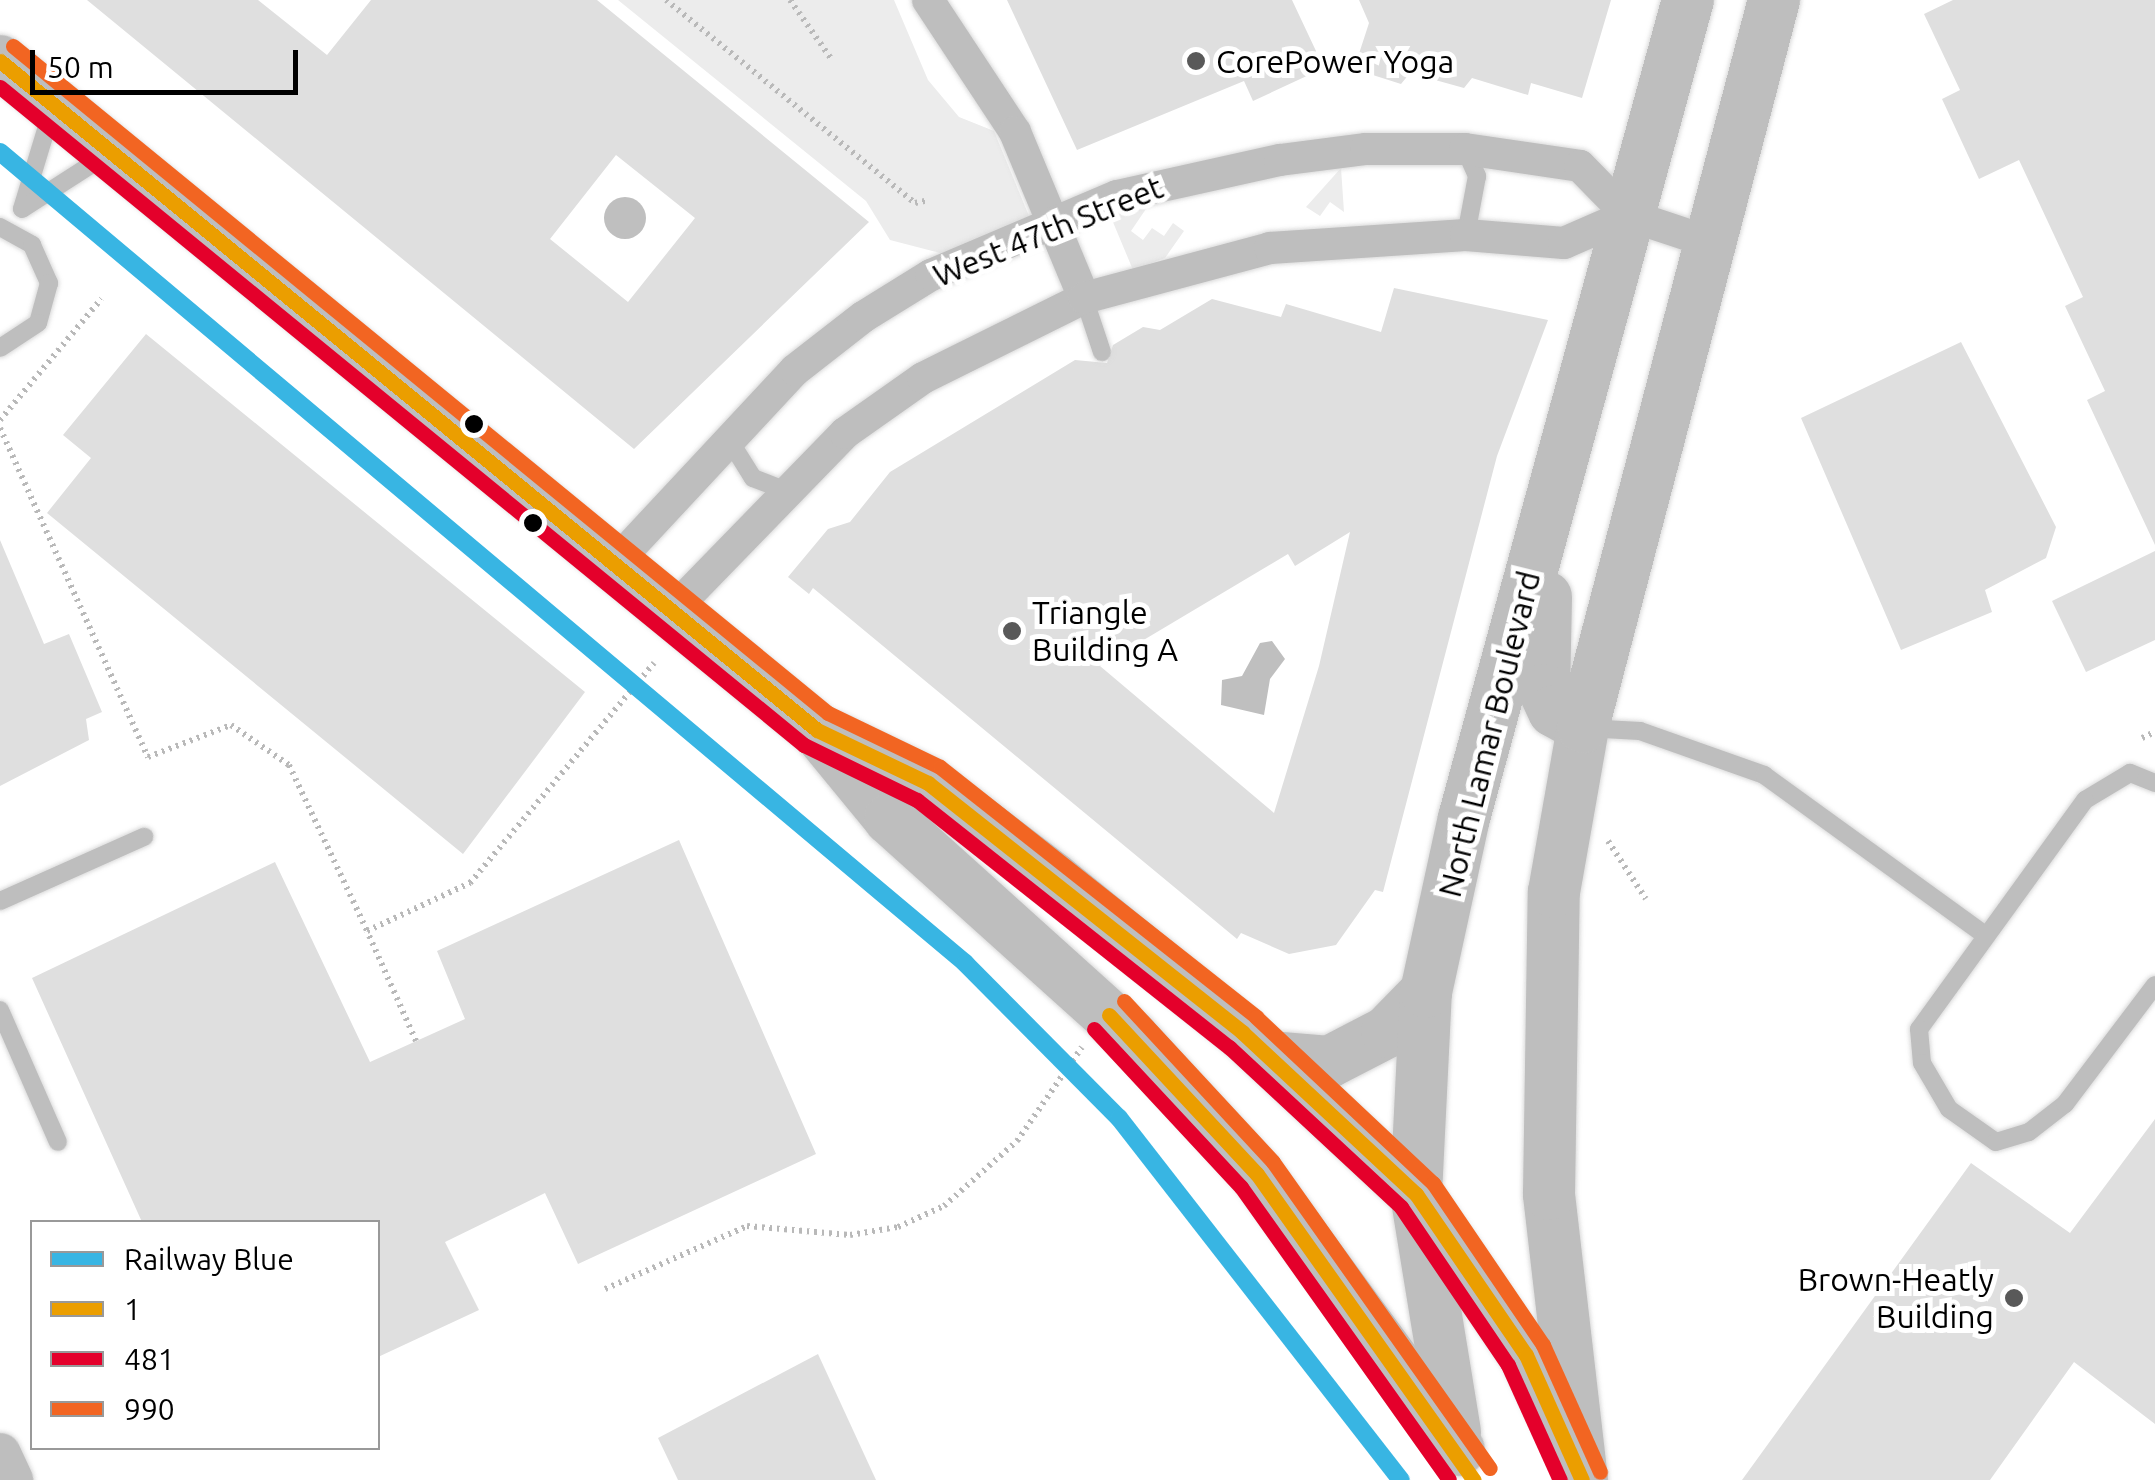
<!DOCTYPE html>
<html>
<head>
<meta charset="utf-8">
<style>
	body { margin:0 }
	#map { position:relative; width:2155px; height:1480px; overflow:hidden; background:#fff; font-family:Ubuntu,sans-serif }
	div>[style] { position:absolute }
	.green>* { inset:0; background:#ececec }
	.water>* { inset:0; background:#bfbfbf }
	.round { border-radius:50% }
	.building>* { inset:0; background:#dfdfdf }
	.path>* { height:6px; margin-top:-3px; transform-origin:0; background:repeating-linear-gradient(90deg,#b9b9b9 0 2.5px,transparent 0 7.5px) }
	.roads { filter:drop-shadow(0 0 2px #dbdbdb) drop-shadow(0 0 2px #dbdbdb) }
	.service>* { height:18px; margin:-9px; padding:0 9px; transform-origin:9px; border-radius:9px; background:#bebebe }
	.minor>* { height:32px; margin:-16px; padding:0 16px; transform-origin:16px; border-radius:16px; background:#bebebe }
	.tertiary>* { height:42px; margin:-21px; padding:0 21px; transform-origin:21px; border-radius:21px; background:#bebebe }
	.primary>* { height:52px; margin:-26px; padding:0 26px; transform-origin:26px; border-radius:26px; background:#bebebe }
	.bus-1>* { height:15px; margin:-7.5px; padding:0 7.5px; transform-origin:7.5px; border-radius:7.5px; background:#eb9e00 }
	.bus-2>* { height:15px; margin:-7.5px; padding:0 7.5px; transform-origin:7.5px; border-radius:7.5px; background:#e4002b }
	.bus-3>* { height:15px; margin:-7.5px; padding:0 7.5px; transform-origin:7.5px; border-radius:7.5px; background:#f26522 }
	.rail-1>* { height:18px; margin:-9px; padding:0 9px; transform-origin:9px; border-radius:9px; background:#38b5e3 }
	.dots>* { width:28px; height:28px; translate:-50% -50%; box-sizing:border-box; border:5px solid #fff; border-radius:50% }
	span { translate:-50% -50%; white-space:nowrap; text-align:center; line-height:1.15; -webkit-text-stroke:10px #fff; paint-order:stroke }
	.poi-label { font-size:32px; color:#000 }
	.left { translate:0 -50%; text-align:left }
	.right { translate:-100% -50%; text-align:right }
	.street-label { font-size:32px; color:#000 }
	.legend { position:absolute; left:30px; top:1220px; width:350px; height:230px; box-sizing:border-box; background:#fff; border:2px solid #999; margin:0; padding:12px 18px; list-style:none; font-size:30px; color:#000 }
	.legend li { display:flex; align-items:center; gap:20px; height:50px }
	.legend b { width:50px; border:2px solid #999 }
	.scale { position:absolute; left:30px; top:50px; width:268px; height:45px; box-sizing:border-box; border:5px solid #000; border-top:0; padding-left:12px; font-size:30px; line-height:35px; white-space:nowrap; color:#000; -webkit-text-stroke:8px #fff; paint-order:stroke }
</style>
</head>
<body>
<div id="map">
	<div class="green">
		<i style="clip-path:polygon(618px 0,894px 0,928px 80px,959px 117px,994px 131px,1029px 216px,944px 254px,890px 240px,866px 201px)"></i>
		<i style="clip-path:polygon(1341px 168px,1344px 212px,1330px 202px,1320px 216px,1306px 207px)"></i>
		<i style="clip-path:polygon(1148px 206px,1131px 231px,1143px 240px,1152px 228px,1164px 236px,1173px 223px,1184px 231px,1165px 258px,1133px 270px,1110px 215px)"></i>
	</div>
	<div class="water">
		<i class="round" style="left:604px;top:197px;width:42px;height:42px"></i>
		<i style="clip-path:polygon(1272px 641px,1285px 659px,1270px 679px,1264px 715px,1221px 705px,1222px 680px,1242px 676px,1260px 643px)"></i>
	</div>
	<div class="building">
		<i style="clip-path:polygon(evenodd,87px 0,258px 0,327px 55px,371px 0,597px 0,869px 222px,634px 449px,87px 0,616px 155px,695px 218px,628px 302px,550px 239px,616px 155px)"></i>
		<i style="clip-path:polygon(1007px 0,1292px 0,1324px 68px,1253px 101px,1244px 81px,1077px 150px)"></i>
		<i style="clip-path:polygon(1359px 0,1611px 0,1582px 98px,1531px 83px,1528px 95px,1472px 78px,1464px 88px,1410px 73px,1401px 84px,1354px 69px,1369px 23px)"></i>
		<i style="clip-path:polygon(1953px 0,2155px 0,2155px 545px,2087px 400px,2105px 391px,2065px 306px,2083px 297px,2019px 160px,1979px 179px,1942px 99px,1960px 90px,1924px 14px)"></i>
		<i style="clip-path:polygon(evenodd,1394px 288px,1548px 320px,1497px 456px,1383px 892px,1375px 890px,1336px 945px,1289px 954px,1241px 933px,1237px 939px,813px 588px,809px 594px,788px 577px,828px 529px,850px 522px,890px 472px,1075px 360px,1107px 363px,1113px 345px,1143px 327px,1160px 330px,1212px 299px,1281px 317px,1286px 304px,1381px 332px,1394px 288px,1350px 532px,1319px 666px,1274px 813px,1100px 666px,1288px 554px,1295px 566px,1350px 532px)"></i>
		<i style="clip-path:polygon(146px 334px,585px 692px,463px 854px,47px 513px,91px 458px,63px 435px)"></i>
		<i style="clip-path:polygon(1961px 342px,2056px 527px,2046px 558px,1985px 590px,1992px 612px,1901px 650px,1801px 418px)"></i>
		<i style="clip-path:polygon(0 540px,44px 644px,69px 634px,102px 712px,86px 719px,89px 740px,0 786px)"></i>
		<i style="clip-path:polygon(2155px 551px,2155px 640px,2086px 672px,2052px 601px)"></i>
		<i style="clip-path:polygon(679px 840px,816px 1154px,578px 1264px,545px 1193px,445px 1242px,479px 1310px,378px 1357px,378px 1222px,142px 1222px,32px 978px,275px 862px,370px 1062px,465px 1019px,437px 951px)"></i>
		<i style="clip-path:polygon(2155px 1119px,2155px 1424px,2074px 1362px,1990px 1480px,1742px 1480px,1971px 1163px,2070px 1233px)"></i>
		<i style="clip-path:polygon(818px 1354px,876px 1480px,678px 1480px,658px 1438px)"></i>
	</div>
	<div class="path">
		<i style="left:666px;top:0;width:321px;rotate:39.2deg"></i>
		<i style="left:915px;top:203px;width:14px;rotate:-12deg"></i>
		<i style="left:790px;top:0;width:73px;rotate:55deg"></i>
		<i style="left:0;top:420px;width:158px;rotate:-50.1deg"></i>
		<i style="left:0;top:428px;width:361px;rotate:65.8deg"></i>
		<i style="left:148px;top:757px;width:89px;rotate:-21.1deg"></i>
		<i style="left:231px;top:725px;width:70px;rotate:34.6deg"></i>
		<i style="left:289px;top:765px;width:183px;rotate:64.8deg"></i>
		<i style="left:2142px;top:738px;width:14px;rotate:-25deg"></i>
		<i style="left:1608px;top:841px;width:69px;rotate:56.8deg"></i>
		<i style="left:416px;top:1041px;width:120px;rotate:-114deg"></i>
		<i style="left:367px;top:931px;width:114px;rotate:-25deg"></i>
		<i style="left:470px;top:883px;width:287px;rotate:-50.1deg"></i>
		<i style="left:605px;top:1289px;width:155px;rotate:-23.9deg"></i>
		<i style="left:747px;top:1226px;width:103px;rotate:5deg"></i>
		<i style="left:850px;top:1235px;width:49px;rotate:-9.5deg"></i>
		<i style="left:898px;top:1227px;width:51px;rotate:-24.5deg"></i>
		<i style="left:944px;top:1206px;width:98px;rotate:-41.7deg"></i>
		<i style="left:1017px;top:1141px;width:114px;rotate:-55.3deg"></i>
	</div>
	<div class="roads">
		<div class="service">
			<i style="left:52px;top:110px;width:103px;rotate:106.9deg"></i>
			<i style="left:22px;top:209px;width:100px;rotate:-32.7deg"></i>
			<i style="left:1465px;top:149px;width:30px;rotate:66deg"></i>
			<i style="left:1477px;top:176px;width:60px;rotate:100.6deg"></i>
			<i style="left:0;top:227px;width:37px;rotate:29deg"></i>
			<i style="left:32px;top:245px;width:42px;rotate:65.9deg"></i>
			<i style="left:49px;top:283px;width:41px;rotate:105.4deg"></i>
			<i style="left:38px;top:323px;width:45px;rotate:146.7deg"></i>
			<i style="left:1084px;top:298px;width:57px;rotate:71.6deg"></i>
			<i style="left:728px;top:438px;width:47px;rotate:58deg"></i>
			<i style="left:753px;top:478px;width:31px;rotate:21deg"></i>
			<i style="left:1585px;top:728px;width:55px;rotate:3.1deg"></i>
			<i style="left:1640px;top:731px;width:132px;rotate:19.5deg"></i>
			<i style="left:1764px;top:775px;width:273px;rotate:35.9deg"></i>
			<i style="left:2155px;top:783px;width:27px;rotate:-158deg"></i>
			<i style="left:2130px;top:773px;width:52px;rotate:149deg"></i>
			<i style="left:2085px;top:800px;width:283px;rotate:125.9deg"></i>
			<i style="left:1919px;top:1029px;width:34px;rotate:85deg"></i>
			<i style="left:1922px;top:1063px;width:53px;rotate:59.6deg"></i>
			<i style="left:1949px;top:1109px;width:57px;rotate:35.1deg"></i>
			<i style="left:1996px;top:1142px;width:34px;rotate:-17deg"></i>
			<i style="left:2029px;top:1132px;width:46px;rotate:-37.9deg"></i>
			<i style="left:2065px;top:1104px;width:149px;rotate:-52.9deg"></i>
			<i style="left:0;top:901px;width:158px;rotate:-24deg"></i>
			<i style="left:0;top:1010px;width:144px;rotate:66.3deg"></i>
		</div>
		<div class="minor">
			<i style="left:928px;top:0;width:158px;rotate:56.6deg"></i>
			<i style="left:1015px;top:132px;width:180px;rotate:67.4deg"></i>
			<i style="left:615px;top:563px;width:264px;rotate:-47deg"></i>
			<i style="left:795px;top:370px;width:86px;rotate:-37.9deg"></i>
			<i style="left:863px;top:317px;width:80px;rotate:-31.7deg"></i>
			<i style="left:931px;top:275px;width:202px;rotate:-23deg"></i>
			<i style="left:1117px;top:196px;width:167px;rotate:-12.5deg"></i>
			<i style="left:1280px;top:160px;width:87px;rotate:-7.3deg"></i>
			<i style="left:1366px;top:149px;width:99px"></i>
			<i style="left:1465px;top:149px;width:116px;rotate:8.4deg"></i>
			<i style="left:1580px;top:166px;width:69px;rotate:45.6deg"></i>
			<i style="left:1628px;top:215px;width:85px;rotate:18.4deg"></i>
			<i style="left:673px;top:610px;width:247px;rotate:-45.8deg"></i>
			<i style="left:845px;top:433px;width:95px;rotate:-35.2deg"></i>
			<i style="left:923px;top:378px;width:180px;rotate:-26.4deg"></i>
			<i style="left:1084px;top:298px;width:193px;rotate:-15deg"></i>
			<i style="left:1270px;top:248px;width:196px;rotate:-3.8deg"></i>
			<i style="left:1466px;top:235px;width:98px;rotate:4.7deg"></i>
			<i style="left:1564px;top:243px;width:70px;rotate:-23.6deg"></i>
		</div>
		<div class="tertiary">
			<i style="left:0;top:1454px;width:29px;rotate:65deg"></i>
		</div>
		<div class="primary">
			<i style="left:0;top:61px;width:1056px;rotate:39.31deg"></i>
			<i style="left:817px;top:730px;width:115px;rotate:50.6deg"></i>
			<i style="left:890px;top:819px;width:326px;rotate:42deg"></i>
			<i style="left:1132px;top:1037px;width:185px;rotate:47.6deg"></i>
			<i style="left:1257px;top:1174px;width:342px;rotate:53.8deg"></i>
			<i style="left:1546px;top:597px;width:93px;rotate:91.2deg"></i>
			<i style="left:1544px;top:690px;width:23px;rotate:65deg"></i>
			<i style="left:1554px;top:711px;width:33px;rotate:29deg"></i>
			<i style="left:832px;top:737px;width:106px;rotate:25.6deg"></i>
			<i style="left:928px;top:783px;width:158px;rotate:37.3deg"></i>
			<i style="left:1054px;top:879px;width:242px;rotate:39.1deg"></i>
			<i style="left:1242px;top:1032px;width:238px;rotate:43deg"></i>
			<i style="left:1416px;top:1194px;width:195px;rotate:55.7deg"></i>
			<i style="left:1526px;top:1355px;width:72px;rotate:64.5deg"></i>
			<i style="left:1269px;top:1057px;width:60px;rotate:4.8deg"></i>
			<i style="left:1329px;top:1062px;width:65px;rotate:-27.3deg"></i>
			<i style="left:1387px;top:1032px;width:56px;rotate:-45.7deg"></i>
			<i style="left:1455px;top:1432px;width:241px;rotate:-99.3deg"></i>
			<i style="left:1416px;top:1194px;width:202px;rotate:-87.2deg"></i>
			<i style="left:1426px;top:992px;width:178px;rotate:-77.7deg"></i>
			<i style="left:1464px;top:818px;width:848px;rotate:-74.69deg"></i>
			<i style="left:1582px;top:1480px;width:288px;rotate:-96.6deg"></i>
			<i style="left:1549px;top:1194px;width:302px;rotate:-89.1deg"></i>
			<i style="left:1554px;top:892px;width:168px;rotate:-80deg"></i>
			<i style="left:1583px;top:727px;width:752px;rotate:-75.28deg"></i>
		</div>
	</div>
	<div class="bus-1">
		<i style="left:0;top:61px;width:1056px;rotate:39.31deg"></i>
		<i style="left:817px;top:730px;width:123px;rotate:25.5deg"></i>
		<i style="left:928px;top:783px;width:401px;rotate:38.4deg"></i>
		<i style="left:1242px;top:1032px;width:238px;rotate:43deg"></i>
		<i style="left:1416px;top:1194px;width:195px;rotate:55.7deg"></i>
		<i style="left:1526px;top:1355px;width:137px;rotate:65.9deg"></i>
		<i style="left:1109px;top:1015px;width:217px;rotate:47.1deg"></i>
		<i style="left:1257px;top:1174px;width:375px;rotate:54.7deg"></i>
	</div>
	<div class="bus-2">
		<i style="left:0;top:87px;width:1039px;rotate:39.3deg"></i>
		<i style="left:804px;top:745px;width:126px;rotate:26deg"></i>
		<i style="left:917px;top:800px;width:398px;rotate:38.4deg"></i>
		<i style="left:1229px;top:1047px;width:235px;rotate:42.9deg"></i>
		<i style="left:1401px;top:1207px;width:191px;rotate:55.9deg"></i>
		<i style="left:1508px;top:1365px;width:126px;rotate:65.7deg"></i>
		<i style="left:1094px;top:1029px;width:216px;rotate:47.1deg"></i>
		<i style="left:1241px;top:1187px;width:359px;rotate:54.6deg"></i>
	</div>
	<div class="bus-3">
		<i style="left:13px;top:46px;width:1053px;rotate:39.3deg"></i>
		<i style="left:828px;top:713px;width:124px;rotate:25.7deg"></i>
		<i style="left:940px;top:767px;width:403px;rotate:38.3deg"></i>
		<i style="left:1256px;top:1017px;width:243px;rotate:43.2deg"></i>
		<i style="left:1433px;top:1183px;width:196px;rotate:55.8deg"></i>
		<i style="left:1543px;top:1345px;width:139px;rotate:65.8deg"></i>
		<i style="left:1124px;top:1001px;width:219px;rotate:47.2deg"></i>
		<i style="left:1273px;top:1162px;width:375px;rotate:54.7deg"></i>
	</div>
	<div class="rail-1">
		<i style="left:0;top:152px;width:1261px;rotate:40.04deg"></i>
		<i style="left:965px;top:963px;width:218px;rotate:45.2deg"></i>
		<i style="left:1119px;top:1118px;width:459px;rotate:52.1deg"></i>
	</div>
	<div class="dots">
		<i style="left:1196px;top:61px;background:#595959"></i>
		<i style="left:474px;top:424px;background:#000"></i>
		<i style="left:533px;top:523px;background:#000"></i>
		<i style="left:1012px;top:631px;background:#595959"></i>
		<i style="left:2014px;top:1298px;background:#595959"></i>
	</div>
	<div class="poi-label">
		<span class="left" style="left:1216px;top:61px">CorePower Yoga</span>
		<span class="left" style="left:1032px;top:631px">Triangle<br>Building A</span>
		<span class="right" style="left:1994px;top:1298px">Brown-Heatly<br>Building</span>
	</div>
	<div class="street-label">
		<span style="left:1048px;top:231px;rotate:-22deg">West 47th Street</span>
		<span style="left:1489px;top:734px;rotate:-76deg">North Lamar Boulevard</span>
	</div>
	<ul class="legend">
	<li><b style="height:12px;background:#38b5e3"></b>Railway Blue</li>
	<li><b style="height:12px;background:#eb9e00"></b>1</li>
	<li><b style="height:12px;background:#e4002b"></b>481</li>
	<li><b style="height:12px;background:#f26522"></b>990</li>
	</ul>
	<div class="scale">50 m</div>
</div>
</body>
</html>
